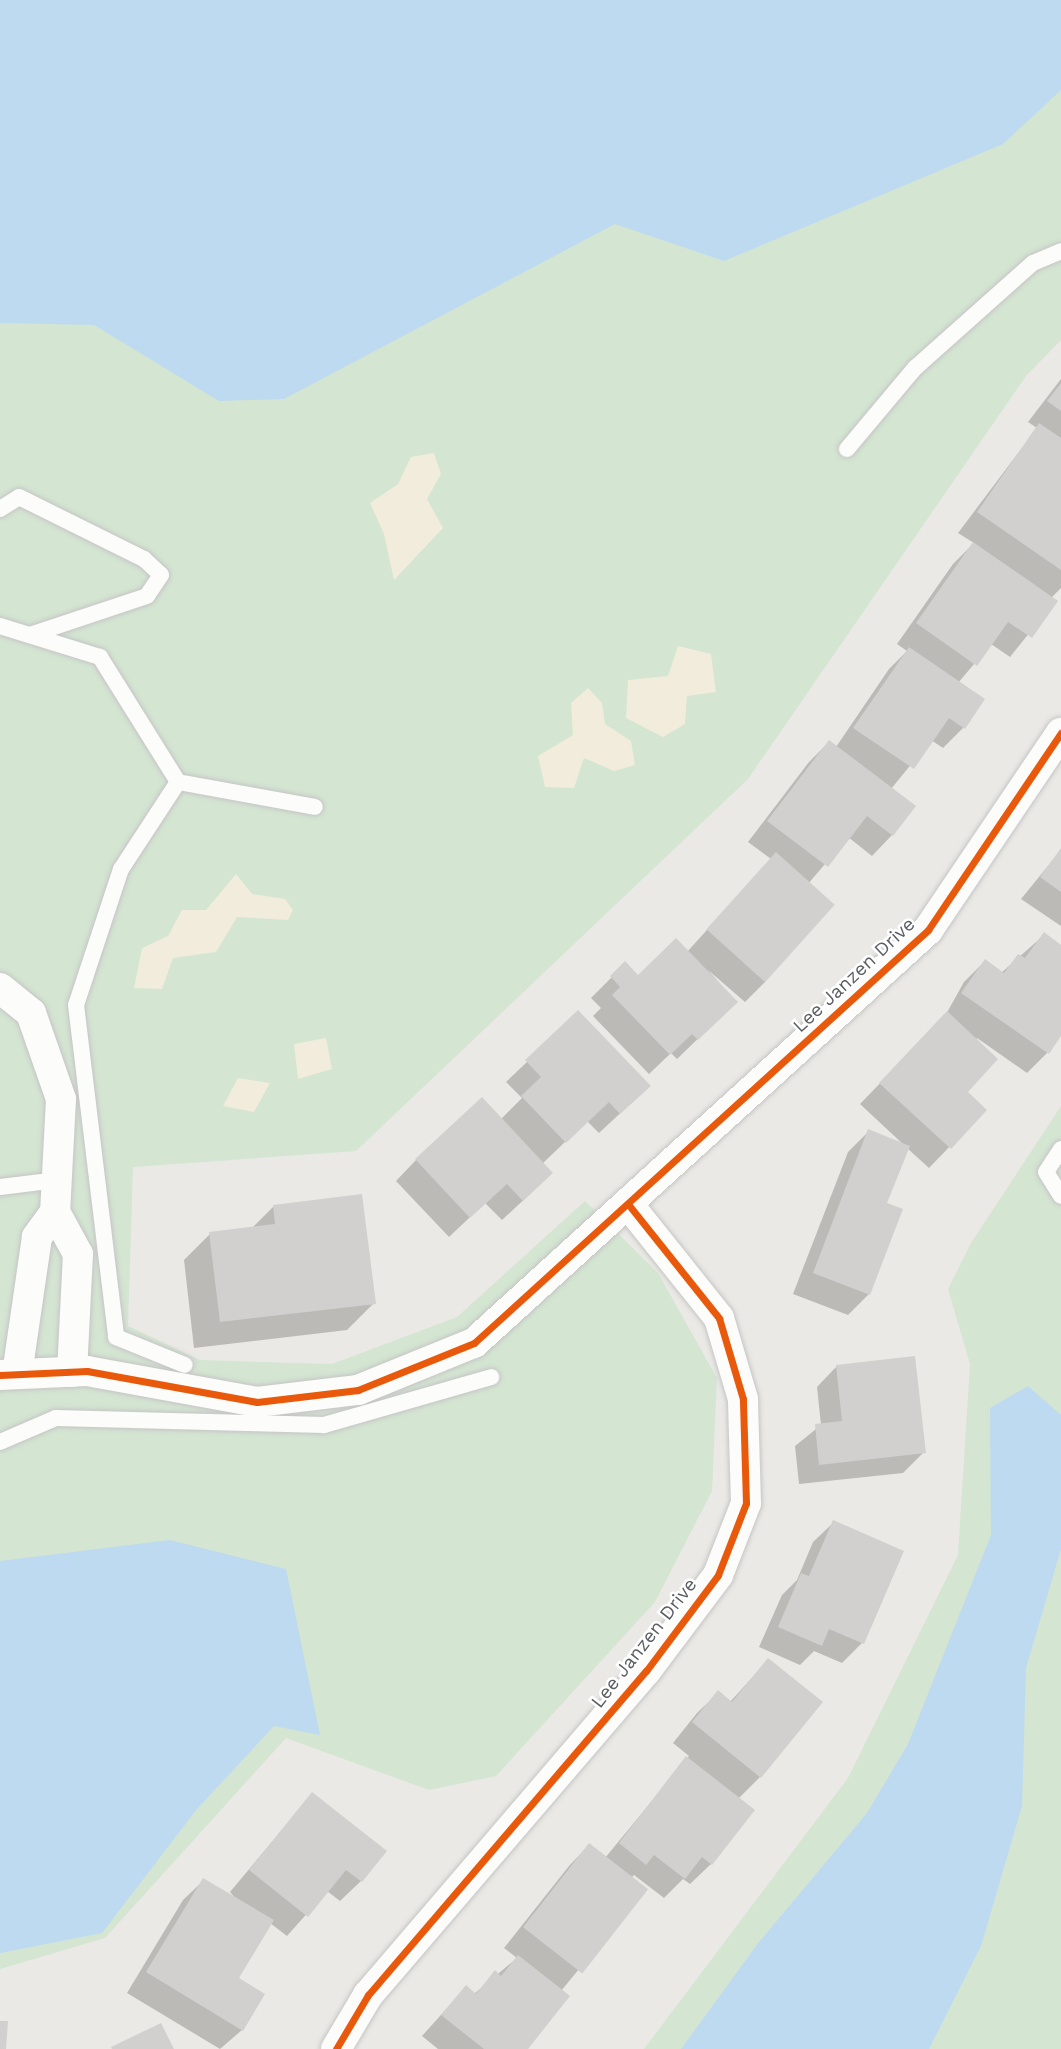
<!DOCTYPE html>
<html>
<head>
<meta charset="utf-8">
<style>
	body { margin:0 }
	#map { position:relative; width:1061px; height:2049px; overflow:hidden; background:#eae9e5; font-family:"Work Sans",sans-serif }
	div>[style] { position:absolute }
	.green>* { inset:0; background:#d4e5d2 }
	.sand>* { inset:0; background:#f1ecdc }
	.water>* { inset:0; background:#bddaf1 }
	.shadow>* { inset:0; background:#0003 }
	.building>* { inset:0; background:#d1d0ce; transform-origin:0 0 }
	.roads { filter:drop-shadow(0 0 2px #c5c5c5) drop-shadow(0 0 2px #c5c5c5) }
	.service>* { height:16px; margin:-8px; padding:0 8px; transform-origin:8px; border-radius:8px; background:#fcfcfb }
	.minor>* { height:30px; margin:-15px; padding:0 15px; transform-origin:15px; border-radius:15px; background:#fcfcfb }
	.cycleway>* { height:7px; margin:-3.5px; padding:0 3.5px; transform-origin:3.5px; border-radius:3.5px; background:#e8590c }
	span { translate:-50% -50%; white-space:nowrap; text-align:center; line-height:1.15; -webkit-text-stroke:5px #fff; paint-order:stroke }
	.street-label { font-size:19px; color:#5b5e62 }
</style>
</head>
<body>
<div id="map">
	<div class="green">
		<i style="clip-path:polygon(0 0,1061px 0,1061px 340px,1026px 376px,748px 779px,356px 1151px,133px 1167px,128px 1326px,200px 1360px,332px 1364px,457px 1317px,585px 1201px,658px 1273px,717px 1378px,712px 1491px,655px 1602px,496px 1776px,429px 1790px,286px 1738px,105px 1938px,0 1969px)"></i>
		<i style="clip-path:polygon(1061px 1106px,1061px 2049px,644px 2049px,848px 1778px,958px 1555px,970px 1364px,948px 1289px,971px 1243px)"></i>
	</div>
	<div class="sand">
		<i style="clip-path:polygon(434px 453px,441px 474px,427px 499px,443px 528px,394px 580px,384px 534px,370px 503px,398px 484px,411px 457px)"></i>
		<i style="clip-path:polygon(678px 646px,711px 654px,716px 692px,687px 696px,685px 724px,663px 737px,626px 718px,628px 680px,668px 676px)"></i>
		<i style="clip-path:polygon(588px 688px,602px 703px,605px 724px,631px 741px,635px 765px,614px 771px,584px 758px,574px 788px,545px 787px,538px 756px,573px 735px,571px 703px)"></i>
		<i style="clip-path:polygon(236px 874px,252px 894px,285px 899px,293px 910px,288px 920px,237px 917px,216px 952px,173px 958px,162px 989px,134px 988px,142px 948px,168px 936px,182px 910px,206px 910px)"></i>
		<i style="clip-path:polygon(326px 1038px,332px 1069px,298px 1079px,294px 1044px)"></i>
		<i style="clip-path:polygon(238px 1078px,270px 1083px,254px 1112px,223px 1106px)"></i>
	</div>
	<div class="water">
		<i style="clip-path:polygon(0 0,1061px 0,1061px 90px,1003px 144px,724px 261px,615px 224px,284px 399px,219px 401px,94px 325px,0 323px)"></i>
		<i style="clip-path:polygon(1028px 1386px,1061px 1415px,1061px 1549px,1026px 1668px,1022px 1806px,981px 1946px,929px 2049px,681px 2049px,759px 1942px,867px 1813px,908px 1744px,991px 1535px,990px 1408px)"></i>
		<i style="clip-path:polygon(170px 1540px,286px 1569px,320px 1735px,274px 1726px,197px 1809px,102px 1933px,0 1953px,0 1561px)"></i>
	</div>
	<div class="shadow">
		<i style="clip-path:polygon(1061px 379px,1061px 588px,1051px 598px,1055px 601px,1010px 657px,991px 644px,958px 683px,963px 728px,943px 748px,931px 740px,891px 789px,914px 806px,892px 835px,872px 856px,848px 837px,808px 884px,765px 982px,745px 1002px,708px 970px,736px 1002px,677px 1059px,671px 1053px,649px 1074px,593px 1016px,601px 1008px,591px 998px,625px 964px,638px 977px,687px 952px,771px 859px,748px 842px,809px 762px,829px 742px,836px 747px,889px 669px,907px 651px,897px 644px,953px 564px,974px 543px,958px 533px,1037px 428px,1028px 422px)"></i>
		<i style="clip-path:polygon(1061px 850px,1061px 926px,1021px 899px)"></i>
		<i style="clip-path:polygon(1044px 935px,1061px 947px,1061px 1033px,1047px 1053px,1027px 1073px,977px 1038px,965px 1092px,985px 1110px,929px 1168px,907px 1148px,885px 1204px,869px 1294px,848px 1315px,793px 1294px,848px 1152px,868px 1132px,905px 1146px,860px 1104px,945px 1016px,964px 982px,985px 961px,1001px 973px)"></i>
		<i style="clip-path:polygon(527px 1062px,628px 1106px,599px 1133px,587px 1121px,542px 1164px,531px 1193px,502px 1220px,485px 1203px,449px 1237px,396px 1181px,416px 1160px,500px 1120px,522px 1098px,506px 1082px)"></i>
		<i style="clip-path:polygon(273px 1207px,374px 1303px,347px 1330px,194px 1348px,184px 1260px,210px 1234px,251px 1229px)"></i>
		<i style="clip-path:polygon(837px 1366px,924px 1452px,903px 1473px,799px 1484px,795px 1446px,821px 1425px,817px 1387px)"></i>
		<i style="clip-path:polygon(834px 1522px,862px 1643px,842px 1663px,814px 1651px,800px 1665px,759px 1647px,782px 1595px,797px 1580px,813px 1542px)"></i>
		<i style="clip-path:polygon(768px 1660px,760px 1777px,738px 1799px,753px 1811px,711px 1864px,690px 1884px,683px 1879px,664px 1898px,634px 1875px,631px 1878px,645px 1889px,561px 1991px,526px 2049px,438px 2049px,422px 2036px,466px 1987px,474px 1994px,517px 1958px,504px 1948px,569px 1866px,589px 1845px,605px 1858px,689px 1756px,673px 1743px,697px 1713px,718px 1693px,730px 1702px)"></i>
		<i style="clip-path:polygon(312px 1794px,361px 1881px,340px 1901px,327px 1891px,287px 1936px,270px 1923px,237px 1979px,242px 2030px,220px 2049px,127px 1993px,183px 1900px,204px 1880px,237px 1900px,230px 1892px)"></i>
	</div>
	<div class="building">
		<i style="clip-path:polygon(1061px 383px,1061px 411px,1047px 401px)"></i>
		<i style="clip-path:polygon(1039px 423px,1061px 438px,1061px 570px,977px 512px)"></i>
		<i style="clip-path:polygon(973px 542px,1058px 601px,1032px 638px,1008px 622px,977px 666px,916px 623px)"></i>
		<i style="clip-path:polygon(909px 647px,985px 699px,965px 729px,949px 718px,914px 769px,853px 728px)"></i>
		<i style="clip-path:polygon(829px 740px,916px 806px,893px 836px,867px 816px,828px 867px,767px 821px)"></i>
		<i style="clip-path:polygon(1061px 848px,1061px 892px,1040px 877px)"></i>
		<i style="left:776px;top:852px;width:79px;height:104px;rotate:42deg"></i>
		<i style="clip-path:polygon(1044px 932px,1061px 945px,1061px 1036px,1049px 1054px,961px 993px,985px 959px,1004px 973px,1018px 954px,1025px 958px)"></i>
		<i style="clip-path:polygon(676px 938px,738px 1002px,698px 1040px,692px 1034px,670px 1055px,612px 995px,620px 987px,610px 976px,625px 961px,638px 975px)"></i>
		<i style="clip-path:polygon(578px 1010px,651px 1086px,620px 1114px,609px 1102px,566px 1143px,521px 1096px,541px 1077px,525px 1060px)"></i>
		<i style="clip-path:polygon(947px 1011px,998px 1059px,968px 1092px,987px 1110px,951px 1149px,879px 1083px)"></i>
		<i style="clip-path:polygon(482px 1097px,553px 1173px,523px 1201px,507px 1184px,470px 1218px,415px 1159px)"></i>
		<i style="clip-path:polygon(868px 1129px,910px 1146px,887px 1203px,903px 1209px,870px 1295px,813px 1273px)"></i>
		<i style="clip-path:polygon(362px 1194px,376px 1304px,220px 1322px,209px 1232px,275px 1224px,273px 1205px)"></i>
		<i style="clip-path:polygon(915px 1356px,926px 1453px,819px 1465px,815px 1424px,842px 1421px,836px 1365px)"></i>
		<i style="clip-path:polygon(833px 1520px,904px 1551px,864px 1644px,829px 1629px,822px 1646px,778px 1627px,801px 1573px,809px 1576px)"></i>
		<i style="clip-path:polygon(768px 1658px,823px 1702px,761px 1778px,692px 1722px,718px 1690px,732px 1702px)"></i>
		<i style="clip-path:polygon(686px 1756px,755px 1810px,712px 1865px,702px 1857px,685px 1879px,654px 1855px,646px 1865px,619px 1843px)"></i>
		<i style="clip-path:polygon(312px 1792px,387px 1851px,362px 1882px,346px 1870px,308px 1917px,249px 1870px)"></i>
		<i style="left:589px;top:1843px;width:75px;height:107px;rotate:38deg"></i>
		<i style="clip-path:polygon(203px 1878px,274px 1920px,239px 1978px,265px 1994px,243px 2031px,146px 1972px)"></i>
		<i style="clip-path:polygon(518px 1955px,570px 1996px,528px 2049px,484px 2049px,441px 2015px,466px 1985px,476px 1994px,495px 1970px,501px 1976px)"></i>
		<i style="clip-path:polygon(0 2021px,8px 2021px,6px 2049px,0 2049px)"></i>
		<i style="clip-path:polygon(161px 2023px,174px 2049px,112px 2049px,111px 2047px)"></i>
	</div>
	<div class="roads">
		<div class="service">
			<i style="left:847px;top:449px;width:106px;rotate:-50deg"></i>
			<i style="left:915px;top:368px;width:158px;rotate:-41.7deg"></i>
			<i style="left:1033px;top:263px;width:30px;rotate:-23deg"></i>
			<i style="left:0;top:509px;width:22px;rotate:-32deg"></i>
			<i style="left:19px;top:497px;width:140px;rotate:26.4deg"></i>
			<i style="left:144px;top:559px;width:23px;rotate:43deg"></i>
			<i style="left:161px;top:575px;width:25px;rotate:124deg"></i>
			<i style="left:147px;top:596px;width:123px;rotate:161.6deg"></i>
			<i style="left:0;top:626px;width:105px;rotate:17.2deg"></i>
			<i style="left:100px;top:657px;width:147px;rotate:58deg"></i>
			<i style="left:178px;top:782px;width:139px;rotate:10.3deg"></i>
			<i style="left:178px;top:782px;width:104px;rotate:123.2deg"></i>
			<i style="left:121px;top:869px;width:143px;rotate:108.3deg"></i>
			<i style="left:76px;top:1005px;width:334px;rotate:83.1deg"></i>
			<i style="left:116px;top:1337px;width:74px;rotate:22.1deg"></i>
			<i style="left:1061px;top:1149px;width:27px;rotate:123deg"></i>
			<i style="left:1046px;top:1172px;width:28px;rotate:58deg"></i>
			<i style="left:0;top:1187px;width:57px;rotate:-7deg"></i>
			<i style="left:0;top:1442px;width:61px;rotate:-23.2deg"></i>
			<i style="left:56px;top:1418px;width:268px;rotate:1.5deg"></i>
			<i style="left:324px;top:1425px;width:174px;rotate:-16deg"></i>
		</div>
		<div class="minor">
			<i style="left:0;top:988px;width:40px;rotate:39deg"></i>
			<i style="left:31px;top:1013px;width:91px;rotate:70.8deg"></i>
			<i style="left:61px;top:1099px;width:113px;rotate:93deg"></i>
			<i style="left:55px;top:1212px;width:31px;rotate:126deg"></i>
			<i style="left:37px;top:1237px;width:138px;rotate:98.3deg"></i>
			<i style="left:55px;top:1212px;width:48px;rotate:61.3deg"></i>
			<i style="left:78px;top:1254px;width:118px;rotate:92.9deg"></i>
			<i style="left:0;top:1375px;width:87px;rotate:-2.6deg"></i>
			<i style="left:87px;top:1371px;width:173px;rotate:10.3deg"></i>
			<i style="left:257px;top:1402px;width:102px;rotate:-6.8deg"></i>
			<i style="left:358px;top:1390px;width:125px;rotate:-22.1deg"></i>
			<i style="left:474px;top:1343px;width:614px;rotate:-42.29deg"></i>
			<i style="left:928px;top:930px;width:238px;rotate:-56deg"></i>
			<i style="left:336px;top:2049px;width:63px;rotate:-59.3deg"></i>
			<i style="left:368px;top:1995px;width:427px;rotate:-49.4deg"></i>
			<i style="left:646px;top:1671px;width:120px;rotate:-53.1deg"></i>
			<i style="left:718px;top:1575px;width:77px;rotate:-68.7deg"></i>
			<i style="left:746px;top:1503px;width:104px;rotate:-91.7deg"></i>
			<i style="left:743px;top:1399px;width:84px;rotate:-106.5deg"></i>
			<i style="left:719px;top:1318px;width:146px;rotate:-128.6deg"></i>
		</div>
	</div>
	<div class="cycleway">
		<i style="left:0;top:1375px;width:87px;rotate:-2.6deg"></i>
		<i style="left:87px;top:1371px;width:173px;rotate:10.3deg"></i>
		<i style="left:257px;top:1402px;width:102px;rotate:-6.8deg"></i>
		<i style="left:358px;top:1390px;width:125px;rotate:-22.1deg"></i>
		<i style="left:474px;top:1343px;width:614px;rotate:-42.29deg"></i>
		<i style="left:928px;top:930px;width:238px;rotate:-56deg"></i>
		<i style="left:336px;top:2049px;width:63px;rotate:-59.3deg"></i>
		<i style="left:368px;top:1995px;width:427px;rotate:-49.4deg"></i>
		<i style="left:646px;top:1671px;width:120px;rotate:-53.1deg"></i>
		<i style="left:718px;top:1575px;width:77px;rotate:-68.7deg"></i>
		<i style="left:746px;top:1503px;width:104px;rotate:-91.7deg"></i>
		<i style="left:743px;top:1399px;width:84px;rotate:-106.5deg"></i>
		<i style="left:719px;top:1318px;width:146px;rotate:-128.6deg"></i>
	</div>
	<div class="street-label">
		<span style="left:854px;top:975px;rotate:-43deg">Lee Janzen Drive</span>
		<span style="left:644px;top:1643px;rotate:-52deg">Lee Janzen Drive</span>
	</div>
</div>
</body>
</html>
